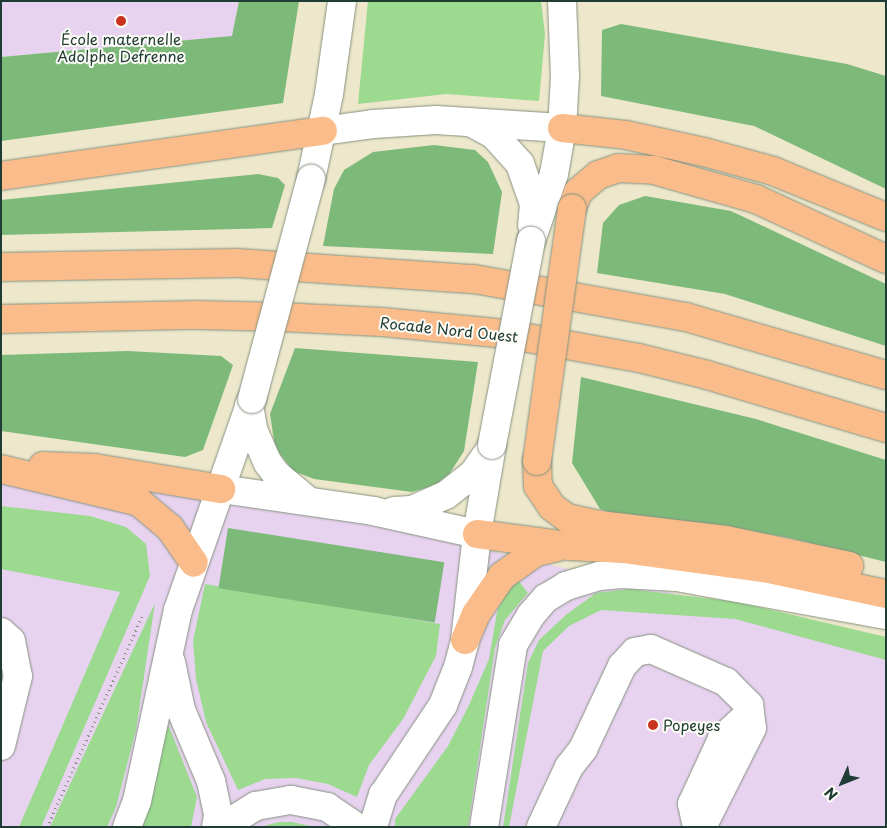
<!DOCTYPE html>
<html>
<head>
<meta charset="utf-8">
<style>
	body { margin:0 }
	#map { position:relative; width:887px; height:828px; overflow:hidden; background:#ede7cb; font-family:"Playpen Sans",sans-serif }
	div>[style] { position:absolute }
	.built>* { inset:0; background:#e7d2ef }
	.green>* { inset:0; background:#9cda90 }
	.forest>* { inset:0; background:#7dba7a; transform-origin:0 0 }
	.path>* { height:3px; margin-top:-1.5px; transform-origin:0; background:repeating-linear-gradient(90deg,#869280 0 1px,transparent 0 5px) }
	.roads { filter:drop-shadow(0 0 1px #869280) drop-shadow(0 0 1px #869280) }
	.minor>* { height:28px; margin:-14px; padding:0 14px; transform-origin:14px; border-radius:14px; background:#fff }
	.highway>* { height:28px; margin:-14px; padding:0 14px; transform-origin:14px; border-radius:14px; background:#f9bc8a }
	.bridges { filter:drop-shadow(0 0 1px #869280) drop-shadow(0 0 1px #869280) }
	.minor-bridge>* { height:28px; margin:-14px; padding:0 14px; transform-origin:14px; border-radius:14px; background:#fff }
	.highway-bridge>* { height:28px; margin:-14px; padding:0 14px; transform-origin:14px; border-radius:14px; background:#f9bc8a }
	.dots>* { width:14px; height:14px; translate:-50% -50%; box-sizing:border-box; border:2px solid #fdfcf7; border-radius:50% }
	span { translate:-50% -50%; white-space:nowrap; text-align:center; line-height:1.15; -webkit-text-stroke:4px #fdfcf7; paint-order:stroke }
	.poi-label { font-size:15px; color:#1f3d34 }
	.left { translate:0 -50%; text-align:left }
	.street-label { font-size:15px; color:#1f3d34 }
	.frame { position:absolute; inset:0; border:2px solid #1f3d34; pointer-events:none }
	.north { position:absolute; left:817px; top:758px; width:50px; height:50px; -webkit-text-stroke:4px #fdfcf7; paint-order:stroke; rotate:226deg; font-size:14px; font-weight:700; line-height:20px; text-align:center; color:#1f3d34 }
	.north::after { content:''; display:block; margin:auto; width:18px; height:22px; background:#1f3d34; clip-path:polygon(50% 0,100% 100%,50% 72%,0 100%) }
</style>
</head>
<body>
<div id="map">
	<div class="built">
		<i style="clip-path:polygon(1px 1px,239px 1px,233px 36px,1px 57px)"></i>
		<i style="clip-path:polygon(1px 467px,221px 489px,886px 642px,886px 827px,1px 827px)"></i>
	</div>
	<div class="green">
		<i style="clip-path:polygon(368px 1px,541px 1px,545px 34px,539px 101px,446px 94px,358px 104px)"></i>
		<i style="clip-path:polygon(1px 506px,90px 516px,126px 527px,146px 544px,150px 576px,41px 827px,19px 827px,120px 592px,1px 569px)"></i>
		<i style="clip-path:polygon(518px 580px,528px 593px,505px 620px,495px 648px,468px 827px,395px 827px,395px 819px,448px 746px,469px 705px,489px 659px,497px 612px,504px 594px)"></i>
		<i style="clip-path:polygon(205px 584px,440px 624px,436px 656px,403px 719px,369px 765px,357px 797px,328px 784px,296px 778px,265px 779px,238px 790px,206px 722px,196px 679px,193px 641px)"></i>
		<i style="clip-path:polygon(630px 589px,738px 602px,886px 637px,886px 660px,735px 619px,601px 610px,569px 626px,543px 651px,509px 827px,503px 827px,528px 663px,539px 640px,567px 614px,596px 593px)"></i>
		<i style="clip-path:polygon(155px 603px,136px 730px,116px 807px,107px 827px,50px 827px)"></i>
		<i style="clip-path:polygon(164px 714px,197px 797px,191px 827px,141px 827px)"></i>
		<i style="clip-path:polygon(279px 822px,292px 822px,315px 827px,260px 827px)"></i>
	</div>
	<div class="forest">
		<i style="clip-path:polygon(239px 1px,299px 1px,283px 103px,1px 141px,1px 57px,232px 36px)"></i>
		<i style="clip-path:polygon(621px 24px,847px 64px,886px 76px,886px 189px,754px 126px,601px 96px,602px 30px)"></i>
		<i style="clip-path:polygon(434px 145px,475px 150px,488px 162px,502px 192px,493px 254px,323px 246px,334px 189px,344px 170px,373px 152px)"></i>
		<i style="clip-path:polygon(258px 174px,278px 178px,285px 185px,272px 228px,1px 235px,1px 200px)"></i>
		<i style="clip-path:polygon(645px 196px,731px 211px,886px 284px,886px 346px,725px 294px,597px 273px,603px 223px,619px 205px)"></i>
		<i style="clip-path:polygon(295px 348px,478px 362px,464px 451px,450px 473px,436px 485px,412px 492px,314px 479px,293px 471px,275px 447px,270px 414px)"></i>
		<i style="clip-path:polygon(128px 351px,221px 356px,233px 365px,203px 450px,185px 457px,1px 431px,1px 355px)"></i>
		<i style="clip-path:polygon(581px 377px,756px 419px,886px 460px,886px 562px,790px 538px,722px 526px,626px 518px,600px 509px,572px 463px)"></i>
		<i style="left:228px;top:528px;width:219px;height:61px;rotate:9deg"></i>
	</div>
	<div class="path">
		<i style="left:47px;top:827px;width:234px;rotate:-65.7deg"></i>
	</div>
	<div class="roads">
		<div class="minor">
			<i style="left:470px;top:122px;width:27px;rotate:28deg"></i>
			<i style="left:494px;top:135px;width:39px;rotate:48deg"></i>
			<i style="left:520px;top:164px;width:42px;rotate:70.7deg"></i>
			<i style="left:534px;top:204px;width:21px;rotate:95deg"></i>
			<i style="left:323px;top:131px;width:50px;rotate:-8deg"></i>
			<i style="left:373px;top:124px;width:63px;rotate:-3.6deg"></i>
			<i style="left:436px;top:120px;width:126px;rotate:3.6deg"></i>
			<i style="left:311px;top:179px;width:87px;rotate:-78deg"></i>
			<i style="left:329px;top:94px;width:94px;rotate:-82deg"></i>
			<i style="left:531px;top:241px;width:71px;rotate:-71.1deg"></i>
			<i style="left:554px;top:174px;width:47px;rotate:-80.1deg"></i>
			<i style="left:562px;top:128px;width:52px;rotate:-86.7deg"></i>
			<i style="left:565px;top:76px;width:75px;rotate:-92.3deg"></i>
			<i style="left:249px;top:405px;width:27px;rotate:80deg"></i>
			<i style="left:254px;top:432px;width:34px;rotate:66deg"></i>
			<i style="left:268px;top:463px;width:14px;rotate:54deg"></i>
			<i style="left:276px;top:474px;width:40px;rotate:40deg"></i>
			<i style="left:221px;top:489px;width:154px;rotate:8.2deg"></i>
			<i style="left:373px;top:511px;width:107px;rotate:12.5deg"></i>
			<i style="left:394px;top:511px;width:18px;rotate:-3deg"></i>
			<i style="left:412px;top:510px;width:37px;rotate:-24deg"></i>
			<i style="left:446px;top:495px;width:34px;rotate:-38deg"></i>
			<i style="left:473px;top:474px;width:28px;rotate:-55deg"></i>
			<i style="left:1px;top:632px;width:13px;rotate:42deg"></i>
			<i style="left:11px;top:641px;width:36px;rotate:79deg"></i>
			<i style="left:18px;top:676px;width:72px;rotate:103.7deg"></i>
			<i style="left:171px;top:662px;width:49px;rotate:78.2deg"></i>
			<i style="left:181px;top:710px;width:77px;rotate:67.1deg"></i>
			<i style="left:211px;top:781px;width:35px;rotate:78deg"></i>
			<i style="left:218px;top:815px;width:12px;rotate:99deg"></i>
			<i style="left:127px;top:827px;width:28px;rotate:-69deg"></i>
			<i style="left:137px;top:801px;width:195px;rotate:-77.9deg"></i>
			<i style="left:178px;top:610px;width:224px;rotate:-70.7deg"></i>
			<i style="left:222px;top:827px;width:40px;rotate:-32deg"></i>
			<i style="left:256px;top:806px;width:36px;rotate:-10deg"></i>
			<i style="left:291px;top:800px;width:37px;rotate:11deg"></i>
			<i style="left:327px;top:807px;width:36px;rotate:34deg"></i>
			<i style="left:373px;top:827px;width:34px;rotate:-73deg"></i>
			<i style="left:383px;top:795px;width:108px;rotate:-56.3deg"></i>
			<i style="left:443px;top:705px;width:41px;rotate:-68.5deg"></i>
			<i style="left:458px;top:667px;width:28px;rotate:-75deg"></i>
			<i style="left:465px;top:640px;width:107px;rotate:-83.5deg"></i>
			<i style="left:477px;top:534px;width:90px;rotate:-80.4deg"></i>
			<i style="left:484px;top:827px;width:184px;rotate:-80.9deg"></i>
			<i style="left:513px;top:645px;width:35px;rotate:-59deg"></i>
			<i style="left:531px;top:615px;width:23px;rotate:-49deg"></i>
			<i style="left:546px;top:598px;width:23px;rotate:-31deg"></i>
			<i style="left:566px;top:586px;width:34px;rotate:-17deg"></i>
			<i style="left:599px;top:576px;width:23px;rotate:-5deg"></i>
			<i style="left:622px;top:574px;width:55px;rotate:3.1deg"></i>
			<i style="left:677px;top:577px;width:212px;rotate:10.3deg"></i>
			<i style="left:541px;top:827px;width:66px;rotate:-65deg"></i>
			<i style="left:569px;top:767px;width:23px;rotate:-52deg"></i>
			<i style="left:583px;top:749px;width:92px;rotate:-64.8deg"></i>
			<i style="left:622px;top:666px;width:19px;rotate:-47deg"></i>
			<i style="left:635px;top:652px;width:16px;rotate:-11deg"></i>
			<i style="left:651px;top:649px;width:82px;rotate:23.7deg"></i>
			<i style="left:726px;top:682px;width:33px;rotate:45deg"></i>
			<i style="left:749px;top:705px;width:23px;rotate:83deg"></i>
			<i style="left:752px;top:728px;width:111px;rotate:116.8deg"></i>
			<i style="left:697px;top:827px;width:24px;rotate:-102deg"></i>
			<i style="left:692px;top:804px;width:72px;rotate:-65.2deg"></i>
			<i style="left:722px;top:739px;width:38px;rotate:-43deg"></i>
		</div>
		<div class="highway">
			<i style="left:562px;top:128px;width:64px;rotate:6.2deg"></i>
			<i style="left:626px;top:135px;width:80px;rotate:12.3deg"></i>
			<i style="left:704px;top:152px;width:72px;rotate:15.4deg"></i>
			<i style="left:773px;top:171px;width:122px;rotate:22.2deg"></i>
			<i style="left:1px;top:176px;width:325px;rotate:-8deg"></i>
			<i style="left:572px;top:208px;width:17px;rotate:-69deg"></i>
			<i style="left:578px;top:192px;width:26px;rotate:-40deg"></i>
			<i style="left:598px;top:175px;width:21px;rotate:-19deg"></i>
			<i style="left:618px;top:168px;width:36px;rotate:3deg"></i>
			<i style="left:654px;top:170px;width:106px;rotate:15.9deg"></i>
			<i style="left:756px;top:199px;width:143px;rotate:24.8deg"></i>
			<i style="left:1px;top:267px;width:236px;rotate:-1deg"></i>
			<i style="left:237px;top:263px;width:238px;rotate:3.9deg"></i>
			<i style="left:474px;top:279px;width:215px;rotate:10.2deg"></i>
			<i style="left:686px;top:317px;width:208px;rotate:16.2deg"></i>
			<i style="left:1px;top:319px;width:197px;rotate:-1.2deg"></i>
			<i style="left:198px;top:315px;width:83px;rotate:1.4deg"></i>
			<i style="left:281px;top:317px;width:101px;rotate:2.8deg"></i>
			<i style="left:382px;top:322px;width:125px;rotate:5.5deg"></i>
			<i style="left:506px;top:334px;width:135px;rotate:10.2deg"></i>
			<i style="left:639px;top:358px;width:70px;rotate:14deg"></i>
			<i style="left:707px;top:375px;width:187px;rotate:16.5deg"></i>
			<i style="left:537px;top:461px;width:25px;rotate:88deg"></i>
			<i style="left:538px;top:486px;width:25px;rotate:56deg"></i>
			<i style="left:552px;top:507px;width:19px;rotate:36deg"></i>
			<i style="left:567px;top:518px;width:33px;rotate:12deg"></i>
			<i style="left:599px;top:525px;width:128px;rotate:6.7deg"></i>
			<i style="left:726px;top:540px;width:126px;rotate:11.9deg"></i>
			<i style="left:43px;top:466px;width:52px;rotate:2.2deg"></i>
			<i style="left:95px;top:468px;width:128px;rotate:9.5deg"></i>
			<i style="left:1px;top:469px;width:142px;rotate:13.4deg"></i>
			<i style="left:139px;top:502px;width:40px;rotate:40deg"></i>
			<i style="left:170px;top:528px;width:42px;rotate:55.6deg"></i>
			<i style="left:477px;top:534px;width:94px;rotate:7.4deg"></i>
			<i style="left:570px;top:546px;width:53px;rotate:3.2deg"></i>
			<i style="left:623px;top:549px;width:147px;rotate:7.8deg"></i>
			<i style="left:769px;top:569px;width:120px;rotate:12.1deg"></i>
			<i style="left:465px;top:640px;width:28px;rotate:-67deg"></i>
			<i style="left:476px;top:614px;width:46px;rotate:-55.6deg"></i>
			<i style="left:502px;top:576px;width:42px;rotate:-35.2deg"></i>
			<i style="left:536px;top:552px;width:22px;rotate:-13deg"></i>
		</div>
	</div>
	<div class="bridges">
		<div class="minor-bridge">
			<i style="left:252px;top:399px;width:228px;rotate:-75deg"></i>
			<i style="left:492px;top:445px;width:208px;rotate:-79.2deg"></i>
		</div>
		<div class="highway-bridge">
			<i style="left:537px;top:461px;width:255px;rotate:-82.1deg"></i>
		</div>
	</div>
	<div class="dots">
		<i style="left:121px;top:21px;background:#c8321e"></i>
		<i style="left:653px;top:725px;background:#c8321e"></i>
	</div>
	<div class="poi-label">
		<span style="left:121px;top:47px">École maternelle<br>Adolphe Defrenne</span>
		<span class="left" style="left:663px;top:725px">Popeyes</span>
	</div>
	<div class="street-label">
		<span style="left:449px;top:329px;rotate:6deg">Rocade Nord Ouest</span>
	</div>
	<div class="frame"></div>
	<div class="north">N</div>
</div>
</body>
</html>
